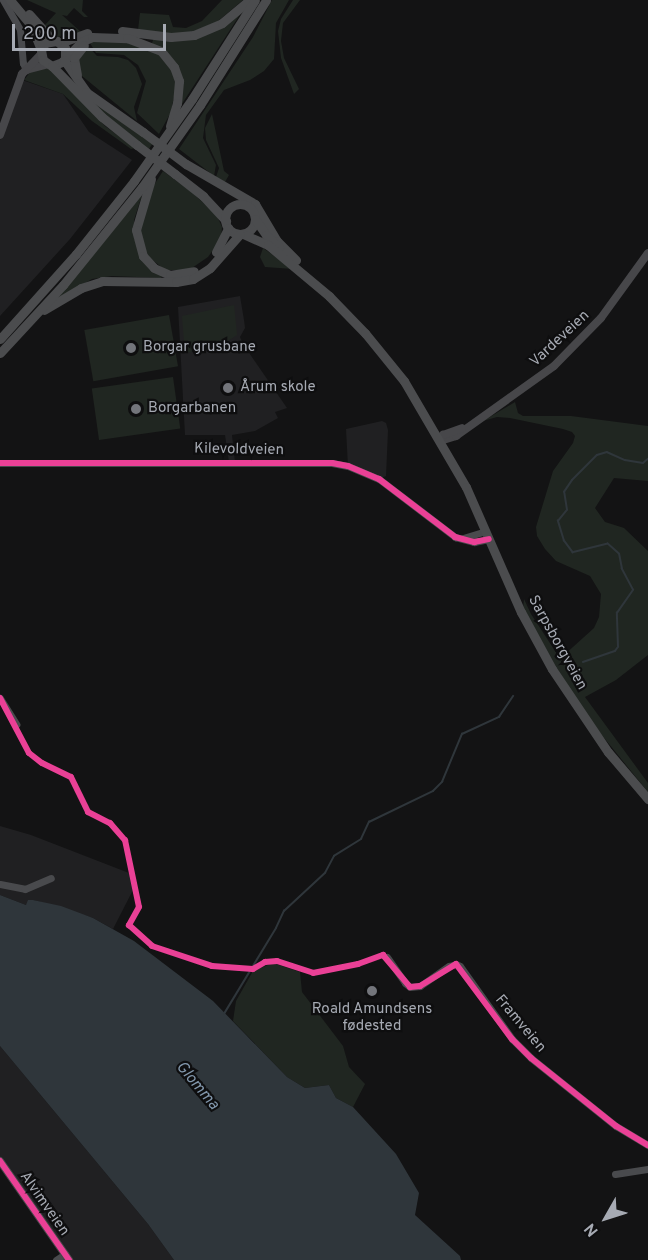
<!DOCTYPE html>
<html>
<head>
<meta charset="utf-8">
<style>
	body { margin:0 }
	#map { position:relative; width:648px; height:1260px; overflow:hidden; background:#131314; font-family:Overpass,sans-serif }
	div>[style] { position:absolute }
	.built>* { inset:0; background:#202022 }
	.green>* { inset:0; background:#202621; transform-origin:0 0 }
	.water>* { inset:0; background:#2f363b }
	.stream>* { height:1.5px; margin:-0.75px; padding:0 0.75px; transform-origin:0.75px; border-radius:0.75px; background:#2f363b }
	.minor>* { height:7px; margin:-3.5px; padding:0 3.5px; transform-origin:3.5px; border-radius:3.5px; background:#494a4d }
	.major>* { height:8px; margin:-4px; padding:0 4px; transform-origin:4px; border-radius:4px; background:#47474a }
	.highway>* { height:9px; margin:-4.5px; padding:0 4.5px; transform-origin:4.5px; border-radius:4.5px; background:#4b4c4e }
	.highway>.ring { margin:-4.5px; padding:0; box-sizing:content-box; background:none; border:9px solid #4b4c4e; border-radius:50% }
	.highway-bridge>* { height:9px; margin:-4.5px; padding:0 4.5px; transform-origin:4.5px; border-radius:4.5px; background:#4b4c4e }
	.cycleway>* { height:6px; margin:-3px; padding:0 3px; transform-origin:3px; border-radius:3px; background:#ea4096 }
	.dots>* { width:16px; height:16px; translate:-50% -50%; box-sizing:border-box; border:3px solid #0e0e0f; border-radius:50% }
	span { translate:-50% -50%; white-space:nowrap; text-align:center; line-height:1.15; -webkit-text-stroke:4.5px #0e0e0f; paint-order:stroke }
	.street-label { font-size:15px; color:#a6aab3 }
	.poi-label { font-size:15px; color:#a6aab3 }
	.left { translate:0 -50%; text-align:left }
	.water-label { font-size:16px; color:#8196ab; font-style:italic }
	.north { position:absolute; left:576px; top:1188px; width:60px; height:60px; -webkit-text-stroke:4px #0e0e0f; paint-order:stroke; rotate:231deg; font-size:16px; font-weight:700; line-height:24px; text-align:center; color:#a6aab3 }
	.north::after { content:''; display:block; margin:auto; width:21px; height:27px; background:#a6aab3; clip-path:polygon(50% 0,100% 100%,50% 72%,0 100%) }
	.scale { position:absolute; left:12px; top:24px; width:154px; height:27px; box-sizing:border-box; border:3px solid #a6aab3; border-top:0; padding-left:8px; font-size:18px; line-height:21px; white-space:nowrap; color:#a6aab3; -webkit-text-stroke:4px #0e0e0f; paint-order:stroke }
</style>
</head>
<body>
<div id="map">
	<div class="built">
		<i style="clip-path:polygon(22px 80px,63px 94px,89px 132px,132px 160px,70px 239px,0 316px,0 140px)"></i>
		<i style="clip-path:polygon(240px 296px,244px 320px,245px 328px,240px 337px,243px 344px,287px 408px,275px 412px,278px 418px,255px 431px,232px 435px,235px 462px,229px 462px,225px 435px,185px 435px,178px 307px)"></i>
		<i style="clip-path:polygon(382px 421px,386px 423px,388px 430px,386px 476px,379px 479px,348px 466px,346px 429px)"></i>
		<i style="clip-path:polygon(0 826px,31px 835px,129px 873px,134px 888px,113px 929px,93px 918px,41px 902px,33px 900px,26px 905px,0 895px)"></i>
		<i style="clip-path:polygon(0 1046px,148px 1224px,174px 1260px,69px 1260px,0 1161px)"></i>
	</div>
	<div class="green">
		<i style="clip-path:polygon(27px 0,83px 0,82px 11px,88px 17px,84px 17px,74px 8px,67px 16px,62px 15px,81px 32px,58px 37px,44px 26px,56px 13px)"></i>
		<i style="clip-path:polygon(222px 0,243px 0,217px 22px,184px 35px,138px 30px,140px 13px,169px 15px,173px 27px,186px 28px,202px 21px)"></i>
		<i style="clip-path:polygon(272px 0,289px 0,276px 23px,274px 59px,264px 71px,250px 80px,224px 90px,206px 115px,203px 138px,216px 165px,214px 176px,179px 149px,253px 37px)"></i>
		<i style="clip-path:polygon(293px 0,300px 0,283px 23px,281px 41px,284px 58px,299px 89px,294px 94px,281px 58px,278px 31px,281px 19px)"></i>
		<i style="clip-path:polygon(243px 10px,178px 110px,182px 84px,152px 43px,154px 37px,182px 39px)"></i>
		<i style="clip-path:polygon(117px 38px,160px 54px,171px 67px,176px 86px,171px 112px,159px 134px,137px 113px,146px 81px,138px 65px,124px 55px,96px 53px,90px 43px,99px 39px)"></i>
		<i style="clip-path:polygon(87px 45px,97px 56px,118px 57px,128px 60px,136px 68px,142px 84px,134px 107px,137px 121px,82px 76px,78px 67px,79px 51px)"></i>
		<i style="clip-path:polygon(45px 68px,52px 69px,105px 126px,135px 148px,131px 149px,92px 121px,63px 94px,24px 80px,31px 71px)"></i>
		<i style="clip-path:polygon(83px 94px,153px 143px,149px 149px,107px 119px)"></i>
		<i style="clip-path:polygon(212px 114px,224px 171px,229px 175px,225px 182px,216px 177px,219px 168px,206px 140px,205px 128px)"></i>
		<i style="clip-path:polygon(163px 171px,193px 193px,217px 216px,222px 227px,221px 239px,208px 257px,189px 270px,165px 270px,145px 254px,139px 224px,154px 185px)"></i>
		<i style="clip-path:polygon(142px 195px,134px 220px,134px 239px,162px 275px,161px 278px,112px 276px,92px 279px,56px 300px)"></i>
		<i style="clip-path:polygon(263px 248px,293px 269px,265px 267px,260px 257px)"></i>
		<i style="clip-path:polygon(234px 305px,237px 335px,220px 346px,185px 353px,182px 316px)"></i>
		<i style="left:169px;top:315px;width:52px;height:86px;rotate:80deg"></i>
		<i style="left:173px;top:377px;width:52px;height:82px;rotate:82deg"></i>
		<i style="clip-path:polygon(515px 402px,518px 413px,523px 416px,571px 416px,648px 426px,648px 481px,614px 478px,595px 508px,605px 522px,624px 528px,648px 551px,648px 655px,616px 680px,585px 697px,648px 783px,648px 792px,592px 723px,555px 666px,523px 609px,524px 599px,531px 614px,557px 654px,563px 656px,594px 628px,599px 617px,601px 594px,590px 576px,556px 561px,545px 549px,537px 536px,536px 527px,553px 471px,573px 443px,575px 436px,572px 432px,563px 429px,510px 418px,497px 417px,483px 421px)"></i>
		<i style="clip-path:polygon(273px 963px,300px 972px,302px 992px,343px 1046px,349px 1067px,365px 1084px,353px 1107px,336px 1098px,329px 1085px,305px 1088px,287px 1077px,233px 1021px,236px 1001px,253px 971px)"></i>
	</div>
	<div class="water">
		<i style="clip-path:polygon(0 895px,26px 905px,28px 900px,33px 900px,61px 906px,93px 918px,134px 941px,213px 1001px,287px 1077px,305px 1088px,329px 1085px,336px 1098px,353px 1107px,396px 1154px,419px 1193px,415px 1215px,460px 1256px,461px 1260px,174px 1260px,148px 1224px,0 1046px)"></i>
	</div>
	<div class="stream">
		<i style="left:583px;top:662px;width:34px;rotate:-19deg"></i>
		<i style="left:615px;top:651px;width:5px;rotate:-53deg"></i>
		<i style="left:618px;top:647px;width:34px;rotate:-92deg"></i>
		<i style="left:617px;top:613px;width:28px;rotate:-55deg"></i>
		<i style="left:633px;top:590px;width:24px;rotate:-118deg"></i>
		<i style="left:622px;top:569px;width:15px;rotate:-101deg"></i>
		<i style="left:619px;top:554px;width:15px;rotate:-138deg"></i>
		<i style="left:608px;top:544px;width:36px;rotate:166deg"></i>
		<i style="left:573px;top:553px;width:15px;rotate:-127deg"></i>
		<i style="left:564px;top:541px;width:21px;rotate:-107deg"></i>
		<i style="left:558px;top:521px;width:14px;rotate:-51deg"></i>
		<i style="left:567px;top:510px;width:18px;rotate:-99deg"></i>
		<i style="left:564px;top:492px;width:14px;rotate:-56deg"></i>
		<i style="left:572px;top:480px;width:35px;rotate:-45deg"></i>
		<i style="left:597px;top:455px;width:10px;rotate:-17deg"></i>
		<i style="left:607px;top:452px;width:20px;rotate:24deg"></i>
		<i style="left:625px;top:460px;width:18px;rotate:9deg"></i>
		<i style="left:643px;top:463px;width:6px;rotate:-39deg"></i>
		<i style="left:224px;top:1014px;width:100px;rotate:-58.8deg"></i>
		<i style="left:276px;top:928px;width:19px;rotate:-65deg"></i>
		<i style="left:284px;top:911px;width:56px;rotate:-42.8deg"></i>
		<i style="left:325px;top:873px;width:19px;rotate:-62deg"></i>
		<i style="left:334px;top:856px;width:32px;rotate:-32deg"></i>
		<i style="left:361px;top:839px;width:19px;rotate:-65deg"></i>
		<i style="left:369px;top:822px;width:71px;rotate:-25.8deg"></i>
		<i style="left:433px;top:791px;width:13px;rotate:-45deg"></i>
		<i style="left:442px;top:782px;width:52px;rotate:-67.4deg"></i>
		<i style="left:462px;top:734px;width:41px;rotate:-24.7deg"></i>
		<i style="left:499px;top:717px;width:25px;rotate:-56deg"></i>
	</div>
	<div class="minor">
		<i style="left:3px;top:0;width:34px;rotate:60deg"></i>
		<i style="left:20px;top:30px;width:33px;rotate:85deg"></i>
		<i style="left:23px;top:63px;width:8px;rotate:67deg"></i>
		<i style="left:0;top:463px;width:332px"></i>
		<i style="left:332px;top:463px;width:16px;rotate:11deg"></i>
		<i style="left:348px;top:466px;width:34px;rotate:23deg"></i>
		<i style="left:379px;top:479px;width:96px;rotate:37.3deg"></i>
		<i style="left:455px;top:537px;width:20px;rotate:15deg"></i>
		<i style="left:474px;top:542px;width:15px;rotate:-11deg"></i>
		<i style="left:463px;top:538px;width:24px;rotate:-17deg"></i>
		<i style="left:0;top:698px;width:31px;rotate:58deg"></i>
		<i style="left:0;top:884px;width:25px;rotate:11deg"></i>
		<i style="left:25px;top:889px;width:28px;rotate:-23deg"></i>
		<i style="left:387px;top:957px;width:32px;rotate:55deg"></i>
		<i style="left:405px;top:983px;width:6px;rotate:39deg"></i>
		<i style="left:410px;top:987px;width:10px;rotate:-6deg"></i>
		<i style="left:420px;top:986px;width:35px;rotate:-35deg"></i>
		<i style="left:449px;top:966px;width:7px;rotate:-16deg"></i>
		<i style="left:456px;top:964px;width:4px;rotate:27deg"></i>
		<i style="left:460px;top:966px;width:90px;rotate:54.5deg"></i>
		<i style="left:512px;top:1039px;width:27px;rotate:45deg"></i>
		<i style="left:531px;top:1058px;width:109px;rotate:38.7deg"></i>
		<i style="left:616px;top:1126px;width:37px;rotate:31deg"></i>
		<i style="left:615px;top:1174px;width:33px;rotate:-9deg"></i>
		<i style="left:56px;top:1260px;width:11px;rotate:-34deg"></i>
	</div>
	<div class="major">
		<i style="left:26px;top:70px;width:23px;rotate:-15deg"></i>
		<i style="left:0;top:135px;width:65px;rotate:-70.2deg"></i>
		<i style="left:22px;top:74px;width:28px;rotate:-46deg"></i>
		<i style="left:440px;top:441px;width:17px;rotate:-17deg"></i>
		<i style="left:456px;top:436px;width:120px;rotate:-35.5deg"></i>
		<i style="left:554px;top:366px;width:67px;rotate:-45.6deg"></i>
		<i style="left:601px;top:318px;width:80px;rotate:-54.1deg"></i>
		<i style="left:440px;top:441px;width:7px;rotate:-63deg"></i>
		<i style="left:443px;top:435px;width:20px;rotate:-20deg"></i>
		<i style="left:0;top:1161px;width:121px;rotate:55.1deg"></i>
	</div>
	<div class="highway">
		<i style="left:10px;top:0;width:33px;rotate:50deg"></i>
		<i style="left:31px;top:25px;width:27px;rotate:68deg"></i>
		<i style="left:29px;top:14px;width:36px;rotate:48deg"></i>
		<i style="left:122px;top:31px;width:49px;rotate:7deg"></i>
		<i style="left:171px;top:37px;width:23px;rotate:-5deg"></i>
		<i style="left:194px;top:35px;width:30px;rotate:-23deg"></i>
		<i style="left:222px;top:23px;width:35px;rotate:-40deg"></i>
		<i style="left:60px;top:43px;width:29px;rotate:-20deg"></i>
		<i style="left:65px;top:56px;width:8px;rotate:-90deg"></i>
		<i style="left:65px;top:48px;width:11px;rotate:-139deg"></i>
		<i style="left:57px;top:41px;width:12px;rotate:171deg"></i>
		<i style="left:45px;top:43px;width:8px;rotate:120deg"></i>
		<i style="left:41px;top:50px;width:10px;rotate:79deg"></i>
		<i style="left:43px;top:60px;width:11px;rotate:34deg"></i>
		<i style="left:52px;top:66px;width:11px;rotate:-22deg"></i>
		<i style="left:62px;top:62px;width:28px;rotate:-46deg"></i>
		<i style="left:81px;top:42px;width:12px;rotate:-24deg"></i>
		<i style="left:92px;top:37px;width:35px;rotate:2deg"></i>
		<i style="left:127px;top:38px;width:36px;rotate:21deg"></i>
		<i style="left:161px;top:51px;width:21px;rotate:51deg"></i>
		<i style="left:174px;top:67px;width:15px;rotate:70deg"></i>
		<i style="left:179px;top:81px;width:22px;rotate:95deg"></i>
		<i style="left:177px;top:103px;width:24px;rotate:107deg"></i>
		<i style="left:64px;top:60px;width:39px;rotate:55deg"></i>
		<i style="left:86px;top:92px;width:70px;rotate:35.1deg"></i>
		<i style="left:52px;top:66px;width:71px;rotate:45.6deg"></i>
		<i style="left:102px;top:117px;width:45px;rotate:38.7deg"></i>
		<i style="left:77px;top:75px;width:17px;rotate:-100deg"></i>
		<i style="left:74px;top:58px;width:16px;rotate:-52deg"></i>
		<i style="left:186px;top:164px;width:80px;rotate:30.1deg"></i>
		<i style="left:255px;top:204px;width:43px;rotate:59.3deg"></i>
		<i style="left:277px;top:241px;width:27px;rotate:45deg"></i>
		<i style="left:175px;top:174px;width:36px;rotate:38deg"></i>
		<i style="left:203px;top:196px;width:34px;rotate:47deg"></i>
		<i style="left:151px;top:179px;width:53px;rotate:106.4deg"></i>
		<i style="left:136px;top:230px;width:27px;rotate:75deg"></i>
		<i style="left:143px;top:256px;width:16px;rotate:47deg"></i>
		<i style="left:154px;top:268px;width:17px;rotate:24deg"></i>
		<i style="left:170px;top:275px;width:24px;rotate:-9deg"></i>
		<i class="ring" style="left:225px;top:204px;width:21px;height:21px"></i>
		<i style="left:255px;top:219px;width:19px;rotate:55deg"></i>
		<i style="left:266px;top:235px;width:18px;rotate:43deg"></i>
		<i style="left:243px;top:234px;width:27px;rotate:24deg"></i>
		<i style="left:268px;top:245px;width:80px;rotate:39.9deg"></i>
		<i style="left:329px;top:296px;width:52px;rotate:45.8deg"></i>
		<i style="left:365px;top:333px;width:62px;rotate:50.9deg"></i>
		<i style="left:404px;top:381px;width:123px;rotate:59.7deg"></i>
		<i style="left:466px;top:487px;width:137px;rotate:66.3deg"></i>
		<i style="left:521px;top:612px;width:65px;rotate:61.5deg"></i>
		<i style="left:552px;top:669px;width:100px;rotate:56deg"></i>
		<i style="left:608px;top:752px;width:62px;rotate:49.6deg"></i>
		<i style="left:216px;top:252px;width:27px;rotate:-63deg"></i>
		<i style="left:44px;top:310px;width:43px;rotate:-30.7deg"></i>
		<i style="left:81px;top:288px;width:22px;rotate:-18deg"></i>
		<i style="left:102px;top:281px;width:74px;rotate:0.8deg"></i>
		<i style="left:176px;top:282px;width:17px;rotate:-10deg"></i>
		<i style="left:193px;top:279px;width:20px;rotate:-33deg"></i>
		<i style="left:210px;top:268px;width:45px;rotate:-48.6deg"></i>
		<i style="left:0;top:339px;width:114px;rotate:-48.2deg"></i>
		<i style="left:76px;top:254px;width:93px;rotate:-51.5deg"></i>
		<i style="left:134px;top:181px;width:100px;rotate:-54.7deg"></i>
		<i style="left:192px;top:99px;width:117px;rotate:-57.5deg"></i>
		<i style="left:0;top:353px;width:93px;rotate:-47.2deg"></i>
		<i style="left:63px;top:285px;width:126px;rotate:-51.1deg"></i>
		<i style="left:142px;top:187px;width:100px;rotate:-54.7deg"></i>
		<i style="left:200px;top:105px;width:124px;rotate:-57.8deg"></i>
	</div>
	<div class="highway-bridge">
		<i style="left:143px;top:132px;width:54px;rotate:36.7deg"></i>
		<i style="left:137px;top:145px;width:48px;rotate:37.3deg"></i>
	</div>
	<div class="cycleway">
		<i style="left:0;top:463px;width:332px"></i>
		<i style="left:332px;top:463px;width:16px;rotate:11deg"></i>
		<i style="left:348px;top:466px;width:34px;rotate:23deg"></i>
		<i style="left:379px;top:479px;width:96px;rotate:37.3deg"></i>
		<i style="left:455px;top:537px;width:20px;rotate:15deg"></i>
		<i style="left:474px;top:542px;width:15px;rotate:-11deg"></i>
		<i style="left:0;top:698px;width:62px;rotate:62.2deg"></i>
		<i style="left:29px;top:753px;width:16px;rotate:38deg"></i>
		<i style="left:42px;top:763px;width:32px;rotate:26deg"></i>
		<i style="left:71px;top:777px;width:39px;rotate:64deg"></i>
		<i style="left:88px;top:812px;width:25px;rotate:27deg"></i>
		<i style="left:110px;top:823px;width:23px;rotate:49deg"></i>
		<i style="left:125px;top:840px;width:68px;rotate:78.2deg"></i>
		<i style="left:139px;top:907px;width:21px;rotate:119deg"></i>
		<i style="left:129px;top:925px;width:31px;rotate:42deg"></i>
		<i style="left:152px;top:946px;width:63px;rotate:18.4deg"></i>
		<i style="left:212px;top:966px;width:41px;rotate:4.2deg"></i>
		<i style="left:253px;top:969px;width:14px;rotate:-30deg"></i>
		<i style="left:265px;top:962px;width:12px;rotate:-5deg"></i>
		<i style="left:277px;top:961px;width:38px;rotate:18deg"></i>
		<i style="left:313px;top:973px;width:46px;rotate:-11.3deg"></i>
		<i style="left:358px;top:964px;width:27px;rotate:-20deg"></i>
		<i style="left:383px;top:955px;width:42px;rotate:49.8deg"></i>
		<i style="left:410px;top:987px;width:10px;rotate:-6deg"></i>
		<i style="left:420px;top:986px;width:42px;rotate:-31.4deg"></i>
		<i style="left:456px;top:964px;width:94px;rotate:53.3deg"></i>
		<i style="left:512px;top:1039px;width:27px;rotate:45deg"></i>
		<i style="left:531px;top:1058px;width:109px;rotate:38.7deg"></i>
		<i style="left:616px;top:1126px;width:37px;rotate:31deg"></i>
		<i style="left:0;top:1161px;width:121px;rotate:55.1deg"></i>
	</div>
	<div class="dots">
		<i style="left:131px;top:348px;background:#73757b"></i>
		<i style="left:228px;top:388px;background:#73757b"></i>
		<i style="left:136px;top:409px;background:#73757b"></i>
		<i style="left:372px;top:991px;background:#73757b"></i>
	</div>
	<div class="street-label">
		<span style="left:560px;top:339px;rotate:-43deg">Vardeveien</span>
		<span style="left:239px;top:450px;rotate:1deg">Kilevoldveien</span>
		<span style="left:557px;top:643px;rotate:61deg">Sarpsborgveien</span>
		<span style="left:520px;top:1024px;rotate:50deg">Framveien</span>
		<span style="left:44px;top:1204px;rotate:55deg">Alvimveien</span>
	</div>
	<div class="poi-label">
		<span class="left" style="left:143px;top:348px">Borgar grusbane</span>
		<span class="left" style="left:240px;top:388px">Årum skole</span>
		<span class="left" style="left:148px;top:409px">Borgarbanen</span>
		<span style="left:372px;top:1018px">Roald Amundsens<br>fødested</span>
	</div>
	<div class="water-label">
		<span style="left:197px;top:1086px;rotate:50deg">Glomma</span>
	</div>
	<div class="north">N</div>
	<div class="scale">200 m</div>
</div>
</body>
</html>
